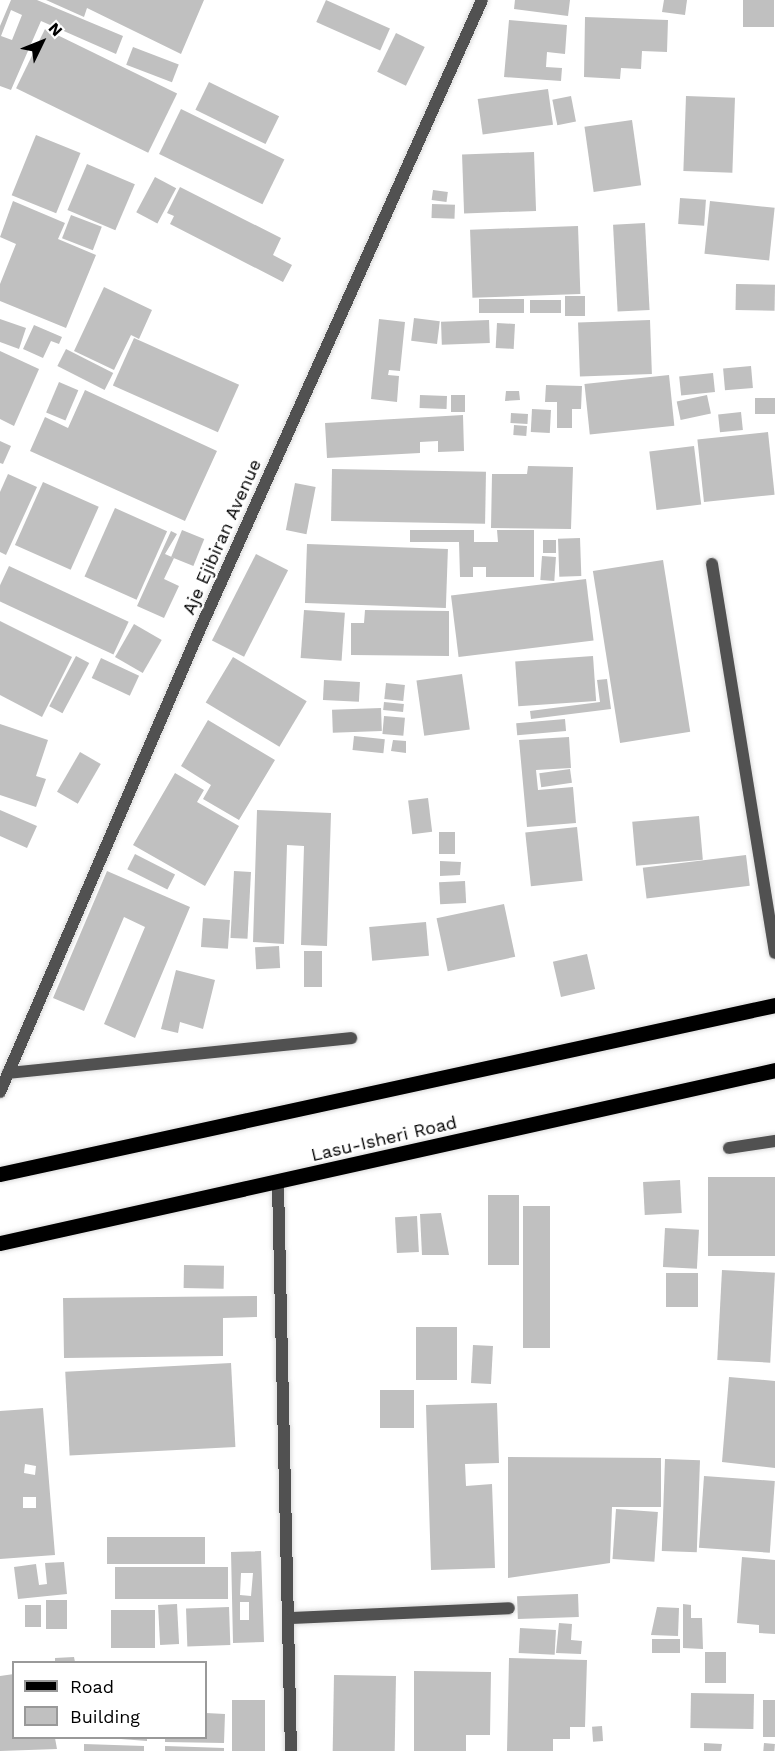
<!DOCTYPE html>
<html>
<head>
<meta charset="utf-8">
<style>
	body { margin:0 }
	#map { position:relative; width:775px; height:1751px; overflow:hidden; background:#fff; font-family:"Work Sans",sans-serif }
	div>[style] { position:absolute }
	.building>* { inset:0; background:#c0c0c0; transform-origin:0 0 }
	.roads { filter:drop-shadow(0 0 2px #dbdbdb) drop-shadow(0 0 2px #dbdbdb) }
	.lane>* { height:12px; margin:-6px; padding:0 6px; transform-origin:6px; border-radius:6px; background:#515151 }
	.street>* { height:12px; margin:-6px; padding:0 6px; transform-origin:6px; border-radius:6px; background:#515151 }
	.primary>* { height:15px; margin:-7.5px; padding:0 7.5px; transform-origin:7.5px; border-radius:7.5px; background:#000 }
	span { translate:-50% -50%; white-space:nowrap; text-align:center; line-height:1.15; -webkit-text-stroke:4.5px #fff; paint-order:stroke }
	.street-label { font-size:18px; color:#000 }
	.legend { position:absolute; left:12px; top:1661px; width:195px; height:78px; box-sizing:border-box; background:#fff; border:2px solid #999; margin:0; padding:8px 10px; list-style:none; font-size:18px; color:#000 }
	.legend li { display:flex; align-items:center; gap:12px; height:30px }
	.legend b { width:30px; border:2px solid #999 }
	.north { position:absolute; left:12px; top:12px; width:60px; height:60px; -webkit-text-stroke:4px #fff; paint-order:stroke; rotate:47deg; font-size:16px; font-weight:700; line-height:24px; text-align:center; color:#000 }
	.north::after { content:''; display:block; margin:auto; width:21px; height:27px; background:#000; clip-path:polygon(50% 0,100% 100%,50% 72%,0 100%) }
</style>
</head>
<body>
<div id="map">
	<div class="building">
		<i style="clip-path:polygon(evenodd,11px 0,37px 0,123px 36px,116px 54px,41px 21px,11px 90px,0 86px,0 26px,11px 0,11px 10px,22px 15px,12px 40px,1px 36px,11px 10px)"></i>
		<i style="clip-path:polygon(46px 0,204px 0,181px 54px,87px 8px,84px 17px)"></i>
		<i style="left:326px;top:0;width:70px;height:24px;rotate:24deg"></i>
		<i style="clip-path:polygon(515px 0,570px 0,568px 16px,514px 9px)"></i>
		<i style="clip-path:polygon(664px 0,687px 0,685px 15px,662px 12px)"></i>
		<i style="left:743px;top:0;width:31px;height:27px"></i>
		<i style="clip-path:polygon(585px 17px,668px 20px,667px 52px,642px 51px,641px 69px,621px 68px,620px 79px,584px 77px)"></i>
		<i style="clip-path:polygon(509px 20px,567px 25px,565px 54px,547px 52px,546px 67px,562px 68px,561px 81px,504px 77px)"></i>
		<i style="left:45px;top:29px;width:147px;height:66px;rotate:26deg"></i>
		<i style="left:396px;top:33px;width:32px;height:43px;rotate:26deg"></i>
		<i style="left:133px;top:47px;width:49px;height:19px;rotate:21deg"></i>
		<i style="left:209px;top:82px;width:78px;height:31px;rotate:26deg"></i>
		<i style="left:548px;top:89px;width:36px;height:71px;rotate:82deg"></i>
		<i style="left:571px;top:96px;width:26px;height:19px;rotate:79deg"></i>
		<i style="left:686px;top:96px;width:49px;height:75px;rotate:2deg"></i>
		<i style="left:181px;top:109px;width:115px;height:50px;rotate:26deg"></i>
		<i style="left:632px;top:120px;width:66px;height:48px;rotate:82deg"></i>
		<i style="left:36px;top:135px;width:48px;height:65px;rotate:22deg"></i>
		<i style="left:534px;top:152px;width:59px;height:72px;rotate:88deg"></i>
		<i style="left:87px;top:164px;width:52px;height:50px;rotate:23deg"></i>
		<i style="left:155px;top:177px;width:24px;height:40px;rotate:28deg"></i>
		<i style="clip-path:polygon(180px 187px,281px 238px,273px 255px,292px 265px,283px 282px,170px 224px,174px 216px,167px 213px)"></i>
		<i style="left:433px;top:190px;width:15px;height:10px;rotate:8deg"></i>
		<i style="left:680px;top:198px;width:26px;height:26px;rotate:4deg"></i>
		<i style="clip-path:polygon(13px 201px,65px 223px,58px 239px,96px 255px,66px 328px,0 301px,0 284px,16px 244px,0 237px)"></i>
		<i style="left:710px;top:201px;width:65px;height:53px;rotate:6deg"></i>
		<i style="left:432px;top:204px;width:23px;height:14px;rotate:2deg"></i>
		<i style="left:71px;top:215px;width:33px;height:25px;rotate:21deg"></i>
		<i style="left:645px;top:223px;width:87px;height:32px;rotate:87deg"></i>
		<i style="left:578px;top:226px;width:68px;height:108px;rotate:88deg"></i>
		<i style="left:736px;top:284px;width:39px;height:26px;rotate:1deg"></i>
		<i style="clip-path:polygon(104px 287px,152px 310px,139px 339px,131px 335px,114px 370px,74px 351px)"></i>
		<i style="left:565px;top:296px;width:20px;height:20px"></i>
		<i style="left:524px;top:299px;width:14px;height:45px;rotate:90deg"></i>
		<i style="left:530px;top:300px;width:31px;height:13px"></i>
		<i style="left:414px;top:318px;width:26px;height:23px;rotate:7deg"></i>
		<i style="clip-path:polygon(0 319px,26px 328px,19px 349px,0 342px)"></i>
		<i style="clip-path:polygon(379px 319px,405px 322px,400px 371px,389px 370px,388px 375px,399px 376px,397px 402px,371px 399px)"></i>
		<i style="left:489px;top:320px;width:23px;height:48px;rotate:88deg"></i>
		<i style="left:650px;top:320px;width:54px;height:72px;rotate:88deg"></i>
		<i style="left:497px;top:323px;width:18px;height:25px;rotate:3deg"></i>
		<i style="clip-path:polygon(34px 325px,62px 337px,59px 344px,51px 341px,43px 358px,23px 349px)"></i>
		<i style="left:134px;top:338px;width:115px;height:52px;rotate:24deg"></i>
		<i style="left:66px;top:349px;width:53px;height:19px;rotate:27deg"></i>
		<i style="clip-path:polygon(0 351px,39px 369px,14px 426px,0 419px)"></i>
		<i style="left:751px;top:366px;width:22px;height:28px;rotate:85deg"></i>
		<i style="left:713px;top:373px;width:19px;height:34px;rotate:84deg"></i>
		<i style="left:669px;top:375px;width:51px;height:85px;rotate:84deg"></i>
		<i style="left:59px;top:382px;width:21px;height:33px;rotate:23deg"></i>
		<i style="clip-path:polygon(546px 385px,582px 386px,581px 409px,572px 409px,572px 428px,557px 428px,557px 402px,545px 402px)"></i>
		<i style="clip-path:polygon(85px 390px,217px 451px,185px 521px,30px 451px,45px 417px,68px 428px)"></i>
		<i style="clip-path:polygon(506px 391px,519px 391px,520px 400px,505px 401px)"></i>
		<i style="left:420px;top:395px;width:27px;height:13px;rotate:2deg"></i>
		<i style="left:451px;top:395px;width:14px;height:17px"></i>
		<i style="left:707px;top:395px;width:19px;height:31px;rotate:78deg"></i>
		<i style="left:775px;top:398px;width:16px;height:20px;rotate:90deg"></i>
		<i style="left:532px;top:409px;width:19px;height:23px;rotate:3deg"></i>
		<i style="left:741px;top:412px;width:18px;height:23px;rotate:84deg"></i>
		<i style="left:511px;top:413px;width:17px;height:10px;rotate:3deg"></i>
		<i style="clip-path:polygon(463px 415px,464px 451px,438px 452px,438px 441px,420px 442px,420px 453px,327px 458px,325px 423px)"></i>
		<i style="left:514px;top:425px;width:13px;height:10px;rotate:4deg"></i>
		<i style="left:768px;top:432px;width:63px;height:71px;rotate:84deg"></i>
		<i style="clip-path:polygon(0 441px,11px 446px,3px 464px,0 463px)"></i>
		<i style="left:694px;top:446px;width:59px;height:45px;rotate:83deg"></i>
		<i style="clip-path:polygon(528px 466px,573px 467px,571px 529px,491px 528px,492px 474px,527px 474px)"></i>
		<i style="left:332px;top:469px;width:154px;height:52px;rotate:1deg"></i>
		<i style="clip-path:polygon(8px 474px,37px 487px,6px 555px,0 552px,0 492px)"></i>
		<i style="left:43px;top:482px;width:61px;height:69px;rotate:24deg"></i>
		<i style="left:295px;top:483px;width:21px;height:48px;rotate:11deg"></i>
		<i style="left:115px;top:508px;width:57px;height:75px;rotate:24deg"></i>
		<i style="left:182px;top:530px;width:24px;height:29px;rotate:22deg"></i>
		<i style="clip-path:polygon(410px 530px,474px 530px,474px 542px,498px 542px,497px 530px,534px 530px,534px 577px,486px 577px,486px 567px,473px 567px,473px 577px,460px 577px,459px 542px,410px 542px)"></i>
		<i style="clip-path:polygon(171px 531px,177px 534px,165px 554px,174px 558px,164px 579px,179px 586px,164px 618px,137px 606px)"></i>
		<i style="left:580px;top:538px;width:38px;height:22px;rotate:88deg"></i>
		<i style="left:543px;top:540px;width:13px;height:13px"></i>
		<i style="left:307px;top:544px;width:141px;height:59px;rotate:2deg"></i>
		<i style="left:256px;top:554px;width:36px;height:97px;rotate:27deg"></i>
		<i style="left:542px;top:556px;width:14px;height:24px;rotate:4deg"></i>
		<i style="left:663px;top:560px;width:174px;height:71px;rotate:81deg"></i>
		<i style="left:9px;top:566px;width:132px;height:36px;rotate:25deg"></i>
		<i style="left:586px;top:579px;width:62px;height:136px;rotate:83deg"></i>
		<i style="left:304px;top:610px;width:41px;height:48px;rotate:4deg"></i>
		<i style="clip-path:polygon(365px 610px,449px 611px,449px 656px,351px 655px,351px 623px,364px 623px)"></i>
		<i style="clip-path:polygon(0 621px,72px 657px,42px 717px,0 695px)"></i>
		<i style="left:134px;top:624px;width:32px;height:38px;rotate:30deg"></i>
		<i style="left:76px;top:656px;width:15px;height:57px;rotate:28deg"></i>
		<i style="left:593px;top:656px;width:45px;height:78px;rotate:86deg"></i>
		<i style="left:233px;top:657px;width:86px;height:53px;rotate:31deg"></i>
		<i style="left:101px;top:658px;width:42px;height:22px;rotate:25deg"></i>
		<i style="left:462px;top:674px;width:56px;height:46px;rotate:82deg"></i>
		<i style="clip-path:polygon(607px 679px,611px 709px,531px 719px,530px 711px,600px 702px,597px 680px)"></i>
		<i style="left:324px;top:680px;width:36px;height:20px;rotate:3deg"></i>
		<i style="left:386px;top:683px;width:19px;height:16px;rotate:6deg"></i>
		<i style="left:384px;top:702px;width:20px;height:8px;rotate:6deg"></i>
		<i style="left:381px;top:708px;width:23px;height:49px;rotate:88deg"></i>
		<i style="left:384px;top:716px;width:21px;height:18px;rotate:5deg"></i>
		<i style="left:565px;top:719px;width:12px;height:49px;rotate:85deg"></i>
		<i style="clip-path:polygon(208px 720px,275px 760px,239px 820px,203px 799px,211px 785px,181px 766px)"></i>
		<i style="clip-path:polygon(0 724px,48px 740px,36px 776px,46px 779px,36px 807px,0 795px)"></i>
		<i style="left:354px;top:736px;width:31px;height:14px;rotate:6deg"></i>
		<i style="clip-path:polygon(569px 737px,571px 768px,536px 770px,538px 790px,573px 787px,576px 823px,527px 827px,519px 740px)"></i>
		<i style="clip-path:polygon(393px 740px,406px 741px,406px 753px,391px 751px)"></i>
		<i style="left:80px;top:752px;width:24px;height:46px;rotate:30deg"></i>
		<i style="left:570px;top:769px;width:14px;height:31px;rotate:82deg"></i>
		<i style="clip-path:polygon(175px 773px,204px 790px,197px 802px,239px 826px,205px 886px,133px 845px)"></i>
		<i style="left:428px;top:798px;width:34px;height:20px;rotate:83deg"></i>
		<i style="clip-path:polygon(0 810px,37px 826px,27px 848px,0 836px)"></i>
		<i style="clip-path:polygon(257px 810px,331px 813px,327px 946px,301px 945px,304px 846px,287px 845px,284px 944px,253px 942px)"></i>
		<i style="left:699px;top:816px;width:44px;height:67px;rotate:85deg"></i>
		<i style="left:577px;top:827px;width:54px;height:52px;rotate:84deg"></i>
		<i style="left:439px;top:832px;width:16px;height:22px"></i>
		<i style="left:135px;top:854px;width:45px;height:17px;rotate:27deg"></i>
		<i style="left:746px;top:855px;width:31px;height:104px;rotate:83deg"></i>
		<i style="clip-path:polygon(440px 861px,461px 862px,460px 875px,440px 876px)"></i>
		<i style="clip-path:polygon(107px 871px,190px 907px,135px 1038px,104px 1024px,145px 927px,124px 917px,84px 1011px,53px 998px)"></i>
		<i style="left:234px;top:871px;width:17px;height:67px;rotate:3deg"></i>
		<i style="left:465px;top:881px;width:22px;height:26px;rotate:87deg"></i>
		<i style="left:504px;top:904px;width:54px;height:69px;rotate:78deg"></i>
		<i style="left:203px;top:918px;width:27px;height:29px;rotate:4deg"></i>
		<i style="left:426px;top:922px;width:34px;height:57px;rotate:85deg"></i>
		<i style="left:279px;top:946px;width:22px;height:24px;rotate:87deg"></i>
		<i style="left:304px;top:951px;width:18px;height:36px"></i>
		<i style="left:587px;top:954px;width:36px;height:35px;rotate:77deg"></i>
		<i style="clip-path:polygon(176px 970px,215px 980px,203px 1029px,180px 1022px,178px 1033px,161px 1029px)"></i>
		<i style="left:708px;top:1177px;width:67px;height:79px"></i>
		<i style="left:680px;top:1180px;width:33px;height:37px;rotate:87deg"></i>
		<i style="left:488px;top:1195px;width:31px;height:70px"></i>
		<i style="left:523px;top:1206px;width:27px;height:142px"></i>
		<i style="clip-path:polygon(441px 1213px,449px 1255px,422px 1255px,420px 1214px)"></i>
		<i style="left:417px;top:1216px;width:36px;height:22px;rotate:87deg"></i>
		<i style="left:665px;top:1228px;width:34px;height:39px;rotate:3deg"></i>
		<i style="left:184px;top:1265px;width:40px;height:23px;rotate:1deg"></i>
		<i style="left:722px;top:1270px;width:53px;height:90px;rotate:3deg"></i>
		<i style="left:666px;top:1273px;width:32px;height:34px"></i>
		<i style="clip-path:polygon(257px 1296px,257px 1317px,223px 1318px,223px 1356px,64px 1358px,63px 1298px)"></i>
		<i style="left:416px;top:1327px;width:41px;height:53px"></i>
		<i style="left:473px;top:1345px;width:20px;height:38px;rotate:3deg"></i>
		<i style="left:231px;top:1363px;width:84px;height:166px;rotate:87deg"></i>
		<i style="clip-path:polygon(729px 1377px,775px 1381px,775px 1468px,722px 1462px)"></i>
		<i style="left:380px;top:1390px;width:34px;height:38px"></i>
		<i style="clip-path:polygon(497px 1403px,499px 1463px,465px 1464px,466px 1486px,492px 1484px,495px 1568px,431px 1570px,426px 1405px)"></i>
		<i style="clip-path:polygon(evenodd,43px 1408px,55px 1555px,0 1559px,0 1411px,43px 1408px,25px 1464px,36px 1466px,35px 1475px,24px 1473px,25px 1464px,43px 1408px,23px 1497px,36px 1497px,36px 1508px,23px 1508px,23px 1497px)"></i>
		<i style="clip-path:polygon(508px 1457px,661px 1458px,661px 1507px,612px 1507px,610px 1563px,508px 1578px)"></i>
		<i style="left:665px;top:1459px;width:35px;height:92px;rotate:2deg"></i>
		<i style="left:704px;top:1476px;width:71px;height:72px;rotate:4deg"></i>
		<i style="left:616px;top:1509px;width:42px;height:50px;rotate:4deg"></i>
		<i style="left:107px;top:1537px;width:98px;height:27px"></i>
		<i style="clip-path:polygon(evenodd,261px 1551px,264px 1642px,233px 1643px,231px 1552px,261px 1551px,241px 1573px,253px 1573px,251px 1596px,240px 1595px,241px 1573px,261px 1551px,240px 1602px,249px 1602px,249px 1620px,240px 1620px,240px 1602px)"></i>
		<i style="clip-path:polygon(742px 1557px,775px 1560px,775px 1634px,759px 1633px,759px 1625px,737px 1623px)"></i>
		<i style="clip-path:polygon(64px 1562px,67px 1594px,18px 1599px,14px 1567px,36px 1564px,39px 1585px,47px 1584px,45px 1563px)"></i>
		<i style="left:228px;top:1567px;width:32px;height:113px;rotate:90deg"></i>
		<i style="left:578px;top:1594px;width:23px;height:61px;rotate:88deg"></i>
		<i style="left:46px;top:1600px;width:21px;height:29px"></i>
		<i style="left:177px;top:1604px;width:40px;height:19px;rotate:87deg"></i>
		<i style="clip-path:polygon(683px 1604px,691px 1605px,691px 1618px,702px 1618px,703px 1649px,683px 1648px)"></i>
		<i style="left:25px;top:1605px;width:16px;height:22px"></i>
		<i style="left:229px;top:1607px;width:38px;height:43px;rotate:88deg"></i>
		<i style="clip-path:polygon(657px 1607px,679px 1608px,678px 1636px,651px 1635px)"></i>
		<i style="left:111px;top:1610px;width:44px;height:38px"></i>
		<i style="clip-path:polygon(559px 1623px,572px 1624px,571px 1640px,582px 1641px,581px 1654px,556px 1653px)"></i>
		<i style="left:520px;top:1628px;width:36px;height:25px;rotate:3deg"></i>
		<i style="left:652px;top:1639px;width:28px;height:14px"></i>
		<i style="left:705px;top:1652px;width:21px;height:31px"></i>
		<i style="clip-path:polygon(74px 1657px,75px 1662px,55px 1662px,55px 1658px)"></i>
		<i style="clip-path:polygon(509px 1658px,587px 1660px,585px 1727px,570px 1727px,570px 1739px,553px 1739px,553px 1751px,507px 1751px)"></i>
		<i style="clip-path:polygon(414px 1671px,491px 1672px,490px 1735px,466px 1735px,466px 1751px,414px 1751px)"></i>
		<i style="clip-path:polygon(14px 1674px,14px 1738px,55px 1738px,57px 1749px,0 1751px,0 1676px)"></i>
		<i style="left:334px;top:1675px;width:62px;height:76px;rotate:1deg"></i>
		<i style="left:691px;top:1693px;width:63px;height:35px;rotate:1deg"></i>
		<i style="left:232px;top:1700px;width:33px;height:51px"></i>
		<i style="left:763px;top:1700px;width:12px;height:37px"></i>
		<i style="clip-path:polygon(206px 1713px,225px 1714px,224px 1743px,165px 1742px,165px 1738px,206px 1738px)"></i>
		<i style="left:602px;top:1726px;width:15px;height:10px;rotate:86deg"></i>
		<i style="clip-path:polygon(108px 1738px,147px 1738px,147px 1741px)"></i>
		<i style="clip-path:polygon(704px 1743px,722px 1744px,721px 1751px,704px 1751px)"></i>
		<i style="left:764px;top:1743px;width:11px;height:8px;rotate:5deg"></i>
		<i style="clip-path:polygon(84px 1744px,144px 1746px,144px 1751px,84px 1751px)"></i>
		<i style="clip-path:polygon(165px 1746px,224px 1748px,224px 1751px,165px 1751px)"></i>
	</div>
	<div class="roads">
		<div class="lane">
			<i style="left:729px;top:1148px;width:47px;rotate:-8.7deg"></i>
		</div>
		<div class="street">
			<i style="left:712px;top:564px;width:394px;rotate:80.8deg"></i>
			<i style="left:8px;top:1073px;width:345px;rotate:-5.8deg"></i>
			<i style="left:0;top:1092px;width:504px;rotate:-66.64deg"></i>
			<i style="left:200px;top:629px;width:689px;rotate:-65.85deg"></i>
			<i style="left:278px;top:1184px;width:567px;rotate:88.69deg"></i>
			<i style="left:292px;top:1618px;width:217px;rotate:-2.6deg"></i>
		</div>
		<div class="primary">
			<i style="left:0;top:1174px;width:793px;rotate:-12.3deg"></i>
			<i style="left:0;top:1243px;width:794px;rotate:-12.58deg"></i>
		</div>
	</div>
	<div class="street-label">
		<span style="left:222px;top:537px;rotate:-66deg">Aje Ejibiran Avenue</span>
		<span style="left:384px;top:1139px;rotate:-13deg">Lasu-Isheri Road</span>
	</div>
	<ul class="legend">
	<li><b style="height:8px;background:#000"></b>Road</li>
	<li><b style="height:16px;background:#c0c0c0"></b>Building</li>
	</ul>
	<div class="north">N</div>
</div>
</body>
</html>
